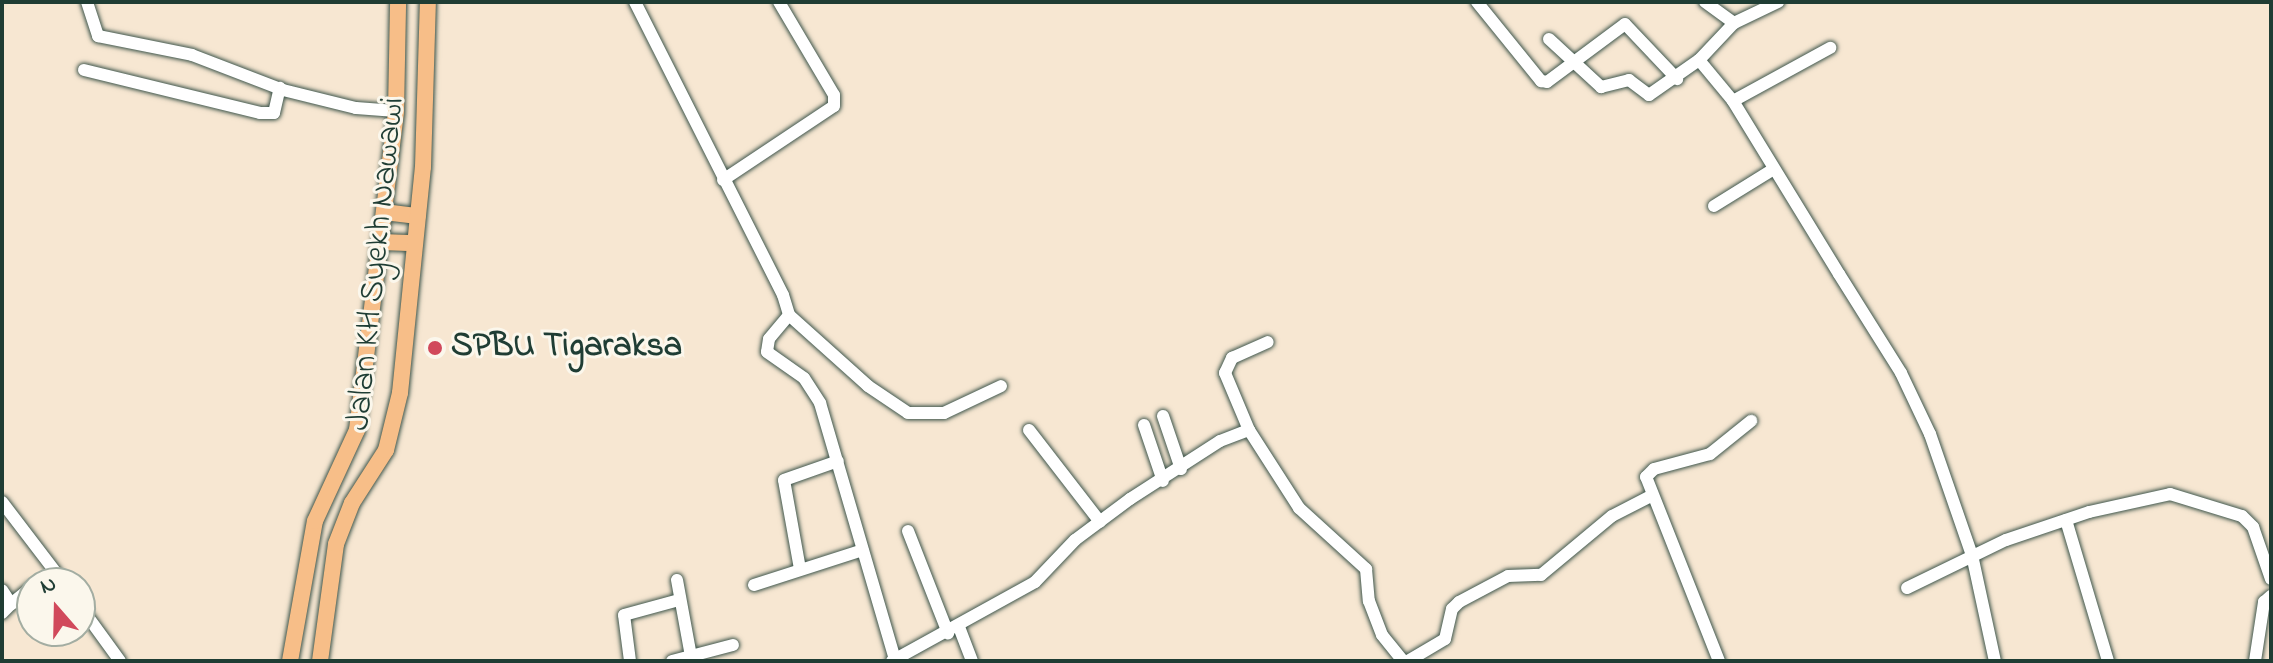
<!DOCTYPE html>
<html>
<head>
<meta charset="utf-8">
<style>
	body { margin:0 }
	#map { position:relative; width:2273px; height:663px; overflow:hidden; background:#f7e7d2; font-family:"Indie Flower",sans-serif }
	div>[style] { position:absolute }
	.roads { filter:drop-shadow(0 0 2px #3f564c) drop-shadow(0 0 2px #3f564c) }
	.minor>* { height:12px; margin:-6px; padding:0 6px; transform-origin:6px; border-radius:6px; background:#fff }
	.major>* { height:16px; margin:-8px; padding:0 8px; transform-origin:8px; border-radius:8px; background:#f7be88 }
	.dots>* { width:22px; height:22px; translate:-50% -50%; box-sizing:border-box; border:4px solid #fbf7ec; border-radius:50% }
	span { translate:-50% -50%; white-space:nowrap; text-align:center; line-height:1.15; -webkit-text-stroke:6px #fbf7ec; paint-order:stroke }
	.street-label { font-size:34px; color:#1f3d34 }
	.poi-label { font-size:34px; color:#1f3d34; font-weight:700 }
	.left { translate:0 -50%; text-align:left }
	.frame { position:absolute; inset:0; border:4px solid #1f3d34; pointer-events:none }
	.north { position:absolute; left:16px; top:567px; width:80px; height:80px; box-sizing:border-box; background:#fbf7ec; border:2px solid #a3ada2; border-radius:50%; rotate:340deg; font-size:22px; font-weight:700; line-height:32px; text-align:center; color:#1f3d34 }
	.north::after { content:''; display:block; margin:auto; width:28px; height:36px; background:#d1495b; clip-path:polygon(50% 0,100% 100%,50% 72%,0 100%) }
</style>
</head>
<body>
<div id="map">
	<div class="roads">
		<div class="minor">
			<i style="left:87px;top:2px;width:36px;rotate:72deg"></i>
			<i style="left:98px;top:36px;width:96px;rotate:11.4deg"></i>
			<i style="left:192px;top:55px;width:97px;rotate:21deg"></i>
			<i style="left:283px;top:90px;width:75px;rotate:13.9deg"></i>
			<i style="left:356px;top:108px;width:40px;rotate:4.3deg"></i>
			<i style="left:635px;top:2px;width:328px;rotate:63.2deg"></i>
			<i style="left:783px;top:295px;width:21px;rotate:73deg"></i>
			<i style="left:789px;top:315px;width:31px;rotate:130deg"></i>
			<i style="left:769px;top:339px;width:13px;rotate:99deg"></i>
			<i style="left:767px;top:352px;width:45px;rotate:35.1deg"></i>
			<i style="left:804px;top:378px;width:30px;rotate:57deg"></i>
			<i style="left:820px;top:403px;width:267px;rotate:73.7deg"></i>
			<i style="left:1477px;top:2px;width:102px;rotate:51deg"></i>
			<i style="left:1541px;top:81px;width:6px;rotate:9deg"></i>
			<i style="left:1547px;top:82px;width:97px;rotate:-36.6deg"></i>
			<i style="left:1625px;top:24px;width:76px;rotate:46.6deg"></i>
			<i style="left:1705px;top:2px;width:36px;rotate:36deg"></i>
			<i style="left:1734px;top:23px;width:51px;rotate:133.4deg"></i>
			<i style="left:1699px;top:60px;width:53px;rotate:50.3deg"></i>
			<i style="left:1733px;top:101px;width:203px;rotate:58.5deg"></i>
			<i style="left:1839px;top:274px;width:117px;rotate:57.9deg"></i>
			<i style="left:1901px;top:373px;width:68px;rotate:64.6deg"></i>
			<i style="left:1930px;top:434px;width:128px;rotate:70.9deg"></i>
			<i style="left:1972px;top:555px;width:108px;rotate:77.8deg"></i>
			<i style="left:1734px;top:23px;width:49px;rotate:-25.5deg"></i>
			<i style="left:1549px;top:39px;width:71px;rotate:42.7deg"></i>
			<i style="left:1601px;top:87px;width:29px;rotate:-14deg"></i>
			<i style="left:1629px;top:80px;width:25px;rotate:37deg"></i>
			<i style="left:1649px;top:95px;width:61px;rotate:-35deg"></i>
			<i style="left:84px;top:70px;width:181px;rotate:13.7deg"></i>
			<i style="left:260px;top:113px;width:14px"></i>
			<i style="left:274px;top:113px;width:26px;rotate:-77deg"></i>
			<i style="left:1733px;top:101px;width:111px;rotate:-28.7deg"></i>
			<i style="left:723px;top:180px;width:133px;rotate:-33.7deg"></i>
			<i style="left:834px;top:106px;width:11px;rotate:-90deg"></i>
			<i style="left:834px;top:95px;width:108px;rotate:-120.6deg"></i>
			<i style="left:1714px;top:206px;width:70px;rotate:-31.7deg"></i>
			<i style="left:789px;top:315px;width:106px;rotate:41.9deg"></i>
			<i style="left:868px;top:386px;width:48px;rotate:34deg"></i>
			<i style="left:908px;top:413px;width:36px"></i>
			<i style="left:944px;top:413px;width:63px;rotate:-25.3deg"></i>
			<i style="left:1163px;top:416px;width:56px;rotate:71.2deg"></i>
			<i style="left:1144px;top:425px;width:59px;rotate:71.3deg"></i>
			<i style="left:1029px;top:430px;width:116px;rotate:52.3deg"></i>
			<i style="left:1249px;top:430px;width:93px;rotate:57.3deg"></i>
			<i style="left:1299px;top:508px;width:91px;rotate:42.3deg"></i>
			<i style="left:1366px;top:569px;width:32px;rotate:85deg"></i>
			<i style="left:1369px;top:601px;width:36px;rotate:69deg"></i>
			<i style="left:1382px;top:635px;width:33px;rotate:51deg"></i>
			<i style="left:2px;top:502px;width:102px;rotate:52.6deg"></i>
			<i style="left:2066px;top:520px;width:147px;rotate:73.4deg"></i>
			<i style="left:908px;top:531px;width:110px;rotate:68.6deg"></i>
			<i style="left:800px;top:569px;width:90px;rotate:-100.2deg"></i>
			<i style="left:784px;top:480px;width:57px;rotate:-19.4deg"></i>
			<i style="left:677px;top:580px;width:77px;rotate:79.6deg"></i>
			<i style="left:754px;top:585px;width:114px;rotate:-17.8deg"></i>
			<i style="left:1907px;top:588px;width:110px;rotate:-25.9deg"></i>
			<i style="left:2006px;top:540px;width:88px;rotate:-18.6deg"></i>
			<i style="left:2089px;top:512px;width:83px;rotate:-12.5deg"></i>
			<i style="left:2170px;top:494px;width:75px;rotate:17deg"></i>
			<i style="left:2242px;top:516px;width:16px;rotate:45deg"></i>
			<i style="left:2253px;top:527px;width:55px;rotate:70.9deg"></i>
			<i style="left:2px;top:590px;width:17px;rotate:57deg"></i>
			<i style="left:11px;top:604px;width:13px;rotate:135deg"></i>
			<i style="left:11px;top:604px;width:27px;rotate:-39deg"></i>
			<i style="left:80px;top:606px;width:68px;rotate:54deg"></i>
			<i style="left:959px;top:627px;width:36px;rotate:69deg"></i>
			<i style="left:630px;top:661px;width:46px;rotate:-97.4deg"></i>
			<i style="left:624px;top:615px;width:57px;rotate:-15.3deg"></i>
			<i style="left:672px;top:661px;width:63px;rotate:-14.7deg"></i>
			<i style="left:892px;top:661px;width:163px;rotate:-28.9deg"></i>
			<i style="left:1035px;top:582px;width:58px;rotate:-46.4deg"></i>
			<i style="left:1075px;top:540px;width:69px;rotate:-36.7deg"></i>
			<i style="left:1130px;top:499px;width:107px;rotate:-32.8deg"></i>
			<i style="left:1220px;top:441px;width:31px;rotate:-21deg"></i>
			<i style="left:1249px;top:430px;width:62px;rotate:-112.8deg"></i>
			<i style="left:1225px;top:373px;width:17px;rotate:-65deg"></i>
			<i style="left:1232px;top:358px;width:39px;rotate:-24deg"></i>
			<i style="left:1408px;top:661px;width:43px;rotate:-30.7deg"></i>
			<i style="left:1445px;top:639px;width:31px;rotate:-77deg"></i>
			<i style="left:1452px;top:609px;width:10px;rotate:-45deg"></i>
			<i style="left:1459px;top:602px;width:55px;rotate:-28deg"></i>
			<i style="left:1508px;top:576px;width:33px;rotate:-2deg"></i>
			<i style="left:1541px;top:575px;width:92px;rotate:-39.7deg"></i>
			<i style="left:1612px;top:516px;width:44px;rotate:-27.1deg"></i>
			<i style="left:1719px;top:661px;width:198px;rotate:-111.6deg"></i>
			<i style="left:1646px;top:477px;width:11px;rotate:-45deg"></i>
			<i style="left:1654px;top:469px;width:58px;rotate:-15deg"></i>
			<i style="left:1710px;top:454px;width:53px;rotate:-38.8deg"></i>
			<i style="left:2255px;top:661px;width:60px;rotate:-81.3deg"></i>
			<i style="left:2264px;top:602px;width:9px;rotate:-41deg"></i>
		</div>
		<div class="major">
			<i style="left:384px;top:212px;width:34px;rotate:7deg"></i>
			<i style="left:381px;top:242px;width:34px;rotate:2deg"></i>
			<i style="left:290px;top:661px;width:142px;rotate:-79.9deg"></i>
			<i style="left:315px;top:521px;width:100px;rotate:-65.2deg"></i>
			<i style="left:357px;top:430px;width:321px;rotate:-83deg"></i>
			<i style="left:396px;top:111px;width:109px;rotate:-88.9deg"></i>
			<i style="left:320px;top:661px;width:118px;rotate:-82.2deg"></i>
			<i style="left:336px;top:544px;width:44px;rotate:-68.7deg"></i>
			<i style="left:352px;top:503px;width:63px;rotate:-57.3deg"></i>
			<i style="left:386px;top:450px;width:59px;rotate:-76.2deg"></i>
			<i style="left:400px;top:393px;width:227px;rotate:-84.2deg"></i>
			<i style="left:423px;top:167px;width:165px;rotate:-88.3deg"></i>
		</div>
	</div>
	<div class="dots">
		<i style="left:435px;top:348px;background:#d1495b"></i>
	</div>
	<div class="street-label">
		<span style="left:377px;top:264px;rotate:-84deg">Jalan KH Syekh Nawawi</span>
	</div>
	<div class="poi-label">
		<span class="left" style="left:451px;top:348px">SPBU Tigaraksa</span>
	</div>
	<div class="frame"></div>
	<div class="north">N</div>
</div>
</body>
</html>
